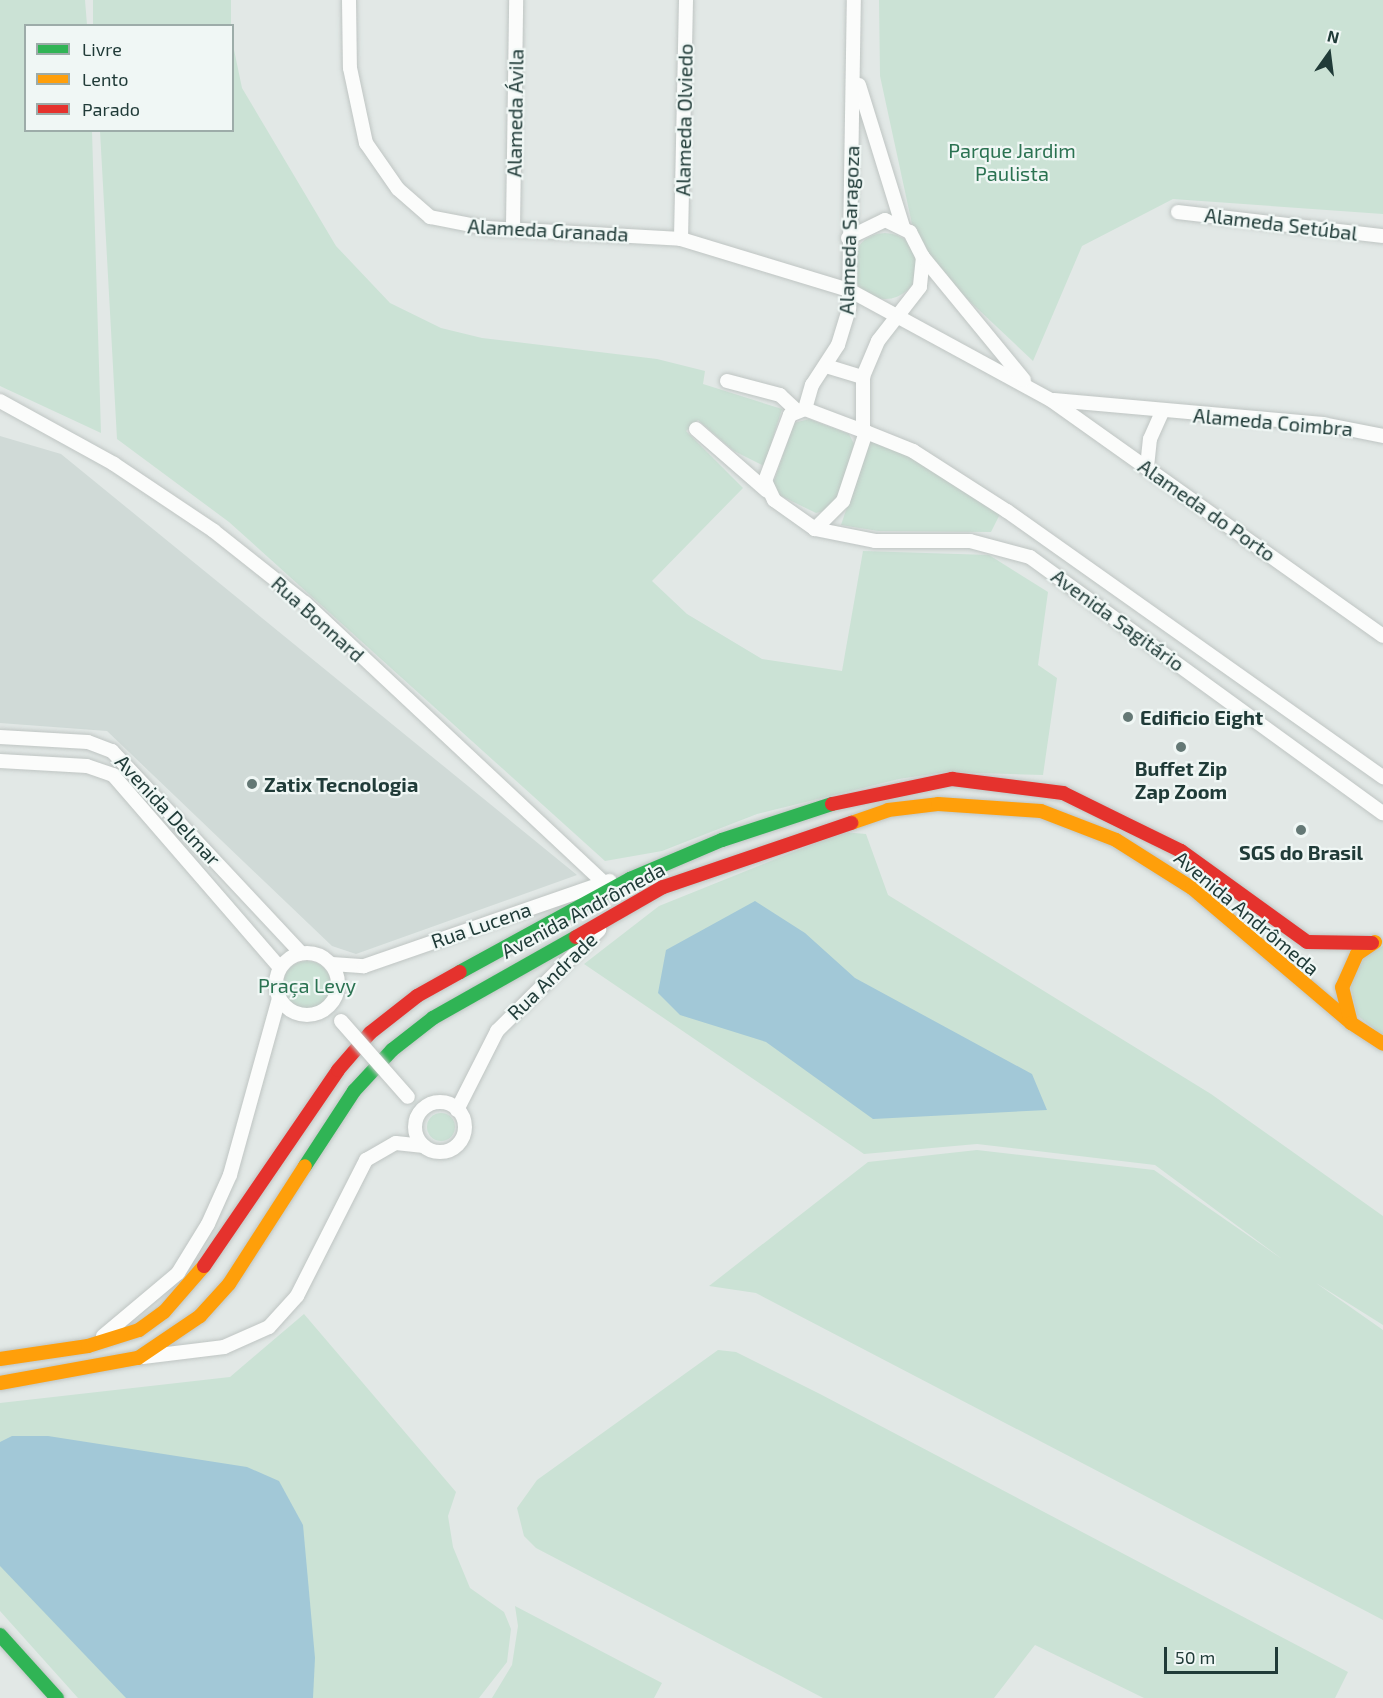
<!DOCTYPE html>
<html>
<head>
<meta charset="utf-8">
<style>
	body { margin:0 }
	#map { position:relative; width:1383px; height:1698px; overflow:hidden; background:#e2e8e6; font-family:"Exo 2",sans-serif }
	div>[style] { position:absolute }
	.built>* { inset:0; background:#d0dad7 }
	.green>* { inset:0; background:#cbe2d5; transform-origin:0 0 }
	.round { border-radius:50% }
	.water>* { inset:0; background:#a2c8d7 }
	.roads { filter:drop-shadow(0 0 2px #bfc5c3) drop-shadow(0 0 2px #bfc5c3) }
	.street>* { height:14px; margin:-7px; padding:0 7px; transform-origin:7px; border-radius:7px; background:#fbfcfb }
	.street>.ring { margin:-7px; padding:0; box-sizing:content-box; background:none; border:14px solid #fbfcfb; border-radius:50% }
	.fast>* { height:14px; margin:-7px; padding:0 7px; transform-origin:7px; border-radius:7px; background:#30b455 }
	.slow>* { height:14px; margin:-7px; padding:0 7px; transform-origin:7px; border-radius:7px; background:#ff9f0a }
	.jam>* { height:14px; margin:-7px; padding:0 7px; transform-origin:7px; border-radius:7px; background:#e5322d }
	.bridges { filter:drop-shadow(0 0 2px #bfc5c3) drop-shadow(0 0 2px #bfc5c3) }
	.street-bridge>* { height:14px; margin:-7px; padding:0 7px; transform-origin:7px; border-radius:7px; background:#fbfcfb }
	.dots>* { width:16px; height:16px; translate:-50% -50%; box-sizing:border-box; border:3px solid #f0f7f5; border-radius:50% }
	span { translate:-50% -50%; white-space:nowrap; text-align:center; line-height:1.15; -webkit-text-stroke:4.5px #f0f7f5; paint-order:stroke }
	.street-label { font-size:20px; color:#203b38 }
	.park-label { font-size:20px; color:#2a7251 }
	.poi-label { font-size:20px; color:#203b38; font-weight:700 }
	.left { translate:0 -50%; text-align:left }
	.legend { position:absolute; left:24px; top:24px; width:210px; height:108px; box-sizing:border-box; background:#f0f7f5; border:2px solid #9daca9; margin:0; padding:8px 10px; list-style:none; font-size:18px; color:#203b38 }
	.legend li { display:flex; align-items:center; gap:12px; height:30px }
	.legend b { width:30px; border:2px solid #9daca9 }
	.north { position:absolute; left:1299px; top:24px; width:60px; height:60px; -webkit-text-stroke:4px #f0f7f5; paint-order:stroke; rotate:14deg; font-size:16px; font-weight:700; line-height:24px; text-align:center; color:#203b38 }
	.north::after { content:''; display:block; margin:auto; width:21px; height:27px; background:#203b38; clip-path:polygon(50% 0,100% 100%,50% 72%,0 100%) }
	.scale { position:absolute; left:1164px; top:1647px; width:114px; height:27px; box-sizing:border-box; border:3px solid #203b38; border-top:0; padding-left:8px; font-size:18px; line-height:21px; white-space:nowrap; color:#203b38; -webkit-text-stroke:4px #f0f7f5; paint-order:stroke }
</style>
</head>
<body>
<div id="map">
	<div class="built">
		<i style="clip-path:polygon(0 436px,61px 454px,577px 875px,356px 954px,332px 946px,107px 731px,0 723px)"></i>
	</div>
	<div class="green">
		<i style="clip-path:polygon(0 0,85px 0,87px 25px,26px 26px,26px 130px,92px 131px,101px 433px,0 386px)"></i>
		<i style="left:93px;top:0;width:138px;height:25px"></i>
		<i style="clip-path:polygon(879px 0,1383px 0,1383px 214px,1173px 199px,1082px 246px,1033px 361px,929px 263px,912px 224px,880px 76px)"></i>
		<i style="clip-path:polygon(233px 45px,242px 88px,336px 246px,390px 303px,441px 328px,482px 338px,657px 359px,705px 371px,703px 384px,782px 409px,764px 466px,734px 451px,698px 420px,686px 431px,743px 488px,652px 581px,687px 614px,762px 659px,842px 671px,863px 551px,989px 555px,1048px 592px,1038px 665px,1057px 678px,1043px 775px,945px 772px,899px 779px,757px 814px,662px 851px,605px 861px,229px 522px,117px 439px,100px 131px,232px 130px)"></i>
		<i class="round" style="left:852px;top:233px;width:66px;height:66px"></i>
		<i style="clip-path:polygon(809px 419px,849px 434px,854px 444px,840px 492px,828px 510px,816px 513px,775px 493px,773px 484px,794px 423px)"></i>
		<i style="clip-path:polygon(871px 436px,896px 445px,1000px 514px,991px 532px,878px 531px,841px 525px)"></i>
		<i style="clip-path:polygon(843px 832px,866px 834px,888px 895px,1211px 1094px,1383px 1216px,1383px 1325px,1316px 1283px,1383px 1330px,1383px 1620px,756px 1293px,709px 1286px,868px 1162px,977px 1150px,1154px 1170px,1282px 1259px,1155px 1165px,977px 1144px,864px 1154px,584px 964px,659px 906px)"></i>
		<i style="clip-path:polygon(1383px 946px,1383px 1036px,1357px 1015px,1350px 984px,1365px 956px)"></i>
		<i class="round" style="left:283px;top:961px;width:48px;height:48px"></i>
		<i class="round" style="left:427px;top:1113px;width:28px;height:28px"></i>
		<i style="clip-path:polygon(304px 1314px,456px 1492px,448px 1516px,453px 1547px,470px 1588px,504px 1612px,511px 1629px,507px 1662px,479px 1698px,78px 1698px,0 1611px,0 1403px,230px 1377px)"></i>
		<i style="clip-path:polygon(718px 1350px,736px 1352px,820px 1394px,1348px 1672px,1335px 1698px,1144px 1698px,1035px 1645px,994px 1698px,823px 1698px,536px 1548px,524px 1536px,517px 1508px,537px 1480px)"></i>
		<i style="clip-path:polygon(515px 1606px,662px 1683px,654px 1698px,492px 1698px,512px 1665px,518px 1626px)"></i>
	</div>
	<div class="water">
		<i style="clip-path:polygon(755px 901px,805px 933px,855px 978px,1032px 1074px,1047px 1110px,873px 1119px,766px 1042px,680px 1015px,658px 993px,666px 950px)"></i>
		<i style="clip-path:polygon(12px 1436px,48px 1436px,247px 1467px,279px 1481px,303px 1525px,315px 1658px,313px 1698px,126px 1698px,0 1566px,0 1442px)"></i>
	</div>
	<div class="roads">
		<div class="street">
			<i style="left:349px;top:0;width:68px;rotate:89.2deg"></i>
			<i style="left:350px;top:68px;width:77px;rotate:78deg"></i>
			<i style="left:366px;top:143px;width:56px;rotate:55.2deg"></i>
			<i style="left:398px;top:189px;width:43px;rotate:41.2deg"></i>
			<i style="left:430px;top:217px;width:57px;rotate:11.1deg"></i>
			<i style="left:486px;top:228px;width:195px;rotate:3.2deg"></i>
			<i style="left:681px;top:239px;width:176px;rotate:16.9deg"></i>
			<i style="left:849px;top:290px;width:230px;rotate:28.6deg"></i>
			<i style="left:1051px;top:400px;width:407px;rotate:35.4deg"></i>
			<i style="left:859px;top:85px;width:149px;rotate:72.8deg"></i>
			<i style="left:1178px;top:212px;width:206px;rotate:6.7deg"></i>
			<i style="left:513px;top:227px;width:227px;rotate:-89.2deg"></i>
			<i style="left:848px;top:238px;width:41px;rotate:-25.9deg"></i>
			<i style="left:885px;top:220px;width:28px;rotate:26deg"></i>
			<i style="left:910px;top:232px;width:28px;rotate:63deg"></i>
			<i style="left:923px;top:257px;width:30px;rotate:96deg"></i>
			<i style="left:920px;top:287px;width:68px;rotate:127.9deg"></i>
			<i style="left:878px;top:341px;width:39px;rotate:113deg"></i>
			<i style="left:863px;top:377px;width:51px;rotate:90deg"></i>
			<i style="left:681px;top:239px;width:239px;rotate:-88.8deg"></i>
			<i style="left:923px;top:257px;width:159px;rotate:50.6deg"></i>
			<i style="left:826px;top:366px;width:39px;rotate:17deg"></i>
			<i style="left:727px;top:381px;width:55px;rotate:14.8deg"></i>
			<i style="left:780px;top:395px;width:22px;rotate:43deg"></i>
			<i style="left:1054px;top:400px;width:270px;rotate:5.1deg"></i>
			<i style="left:1323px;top:424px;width:61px;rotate:11.3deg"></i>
			<i style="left:0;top:401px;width:130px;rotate:28.9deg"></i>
			<i style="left:114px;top:464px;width:120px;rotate:33.8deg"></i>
			<i style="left:214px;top:531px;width:116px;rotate:38.4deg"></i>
			<i style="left:305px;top:603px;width:408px;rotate:43.1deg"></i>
			<i style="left:805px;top:409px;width:25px;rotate:-74deg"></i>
			<i style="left:812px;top:385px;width:48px;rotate:-57deg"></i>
			<i style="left:838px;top:345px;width:39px;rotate:-73deg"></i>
			<i style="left:849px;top:308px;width:308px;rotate:-89.1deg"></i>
			<i style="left:805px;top:409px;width:65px;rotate:20.7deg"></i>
			<i style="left:866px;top:432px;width:73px;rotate:108.4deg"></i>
			<i style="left:843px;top:501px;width:40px;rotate:135deg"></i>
			<i style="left:815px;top:529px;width:50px;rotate:-144.7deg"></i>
			<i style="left:774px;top:500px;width:21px;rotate:-115deg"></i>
			<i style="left:765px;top:481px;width:71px;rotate:-69.3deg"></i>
			<i style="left:790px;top:415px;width:16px;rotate:-22deg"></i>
			<i style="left:696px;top:429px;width:94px;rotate:41.1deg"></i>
			<i style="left:866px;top:432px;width:51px;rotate:22deg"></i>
			<i style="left:913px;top:451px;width:112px;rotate:32.6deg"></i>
			<i style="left:1007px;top:511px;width:461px;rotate:35.3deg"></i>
			<i style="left:1147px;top:467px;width:28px;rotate:-84deg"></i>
			<i style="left:1150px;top:439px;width:30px;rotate:-66deg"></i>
			<i style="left:815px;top:529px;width:61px;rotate:11.3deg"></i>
			<i style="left:875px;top:541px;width:95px"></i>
			<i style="left:970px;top:541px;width:62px;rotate:14.9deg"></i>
			<i style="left:1030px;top:557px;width:436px;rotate:36deg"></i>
			<i style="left:0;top:737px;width:88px;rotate:3.3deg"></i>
			<i style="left:88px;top:742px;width:26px;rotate:21deg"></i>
			<i style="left:112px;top:751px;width:277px;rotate:46.9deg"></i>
			<i style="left:0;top:761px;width:87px;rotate:3.3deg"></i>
			<i style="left:87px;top:766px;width:28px;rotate:19deg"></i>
			<i style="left:113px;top:775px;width:255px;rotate:49.1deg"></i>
			<i class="ring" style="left:276px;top:953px;width:48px;height:48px"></i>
			<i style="left:332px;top:964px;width:32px;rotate:4deg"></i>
			<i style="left:364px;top:966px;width:260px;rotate:-19.1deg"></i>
			<i class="ring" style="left:415px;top:1102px;width:36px;height:36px"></i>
			<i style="left:457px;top:1110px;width:89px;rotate:-63.1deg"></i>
			<i style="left:497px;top:1031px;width:144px;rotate:-44.7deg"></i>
			<i style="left:103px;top:1336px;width:98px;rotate:-40deg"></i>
			<i style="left:178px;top:1273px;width:57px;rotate:-58.5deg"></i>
			<i style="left:208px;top:1224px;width:54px;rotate:-65.8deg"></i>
			<i style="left:230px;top:1175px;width:184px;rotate:-74.5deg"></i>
			<i style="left:143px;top:1357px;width:82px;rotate:-7deg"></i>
			<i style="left:224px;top:1347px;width:49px;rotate:-24deg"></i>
			<i style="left:269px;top:1327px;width:42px;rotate:-47.9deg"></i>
			<i style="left:297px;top:1296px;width:153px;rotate:-63.1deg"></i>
			<i style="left:366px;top:1160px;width:34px;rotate:-30deg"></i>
			<i style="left:396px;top:1143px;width:28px;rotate:6deg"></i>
		</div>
		<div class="fast">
			<i style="left:460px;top:972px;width:194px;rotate:-28.7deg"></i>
			<i style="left:630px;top:879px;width:100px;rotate:-23deg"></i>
			<i style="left:722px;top:840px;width:116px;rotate:-18.1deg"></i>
			<i style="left:305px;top:1166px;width:90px;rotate:-56.8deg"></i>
			<i style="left:354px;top:1091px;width:56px;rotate:-47.2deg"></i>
			<i style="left:392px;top:1050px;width:52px;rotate:-38deg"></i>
			<i style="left:433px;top:1018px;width:164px;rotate:-29.5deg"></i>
			<i style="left:0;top:1635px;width:85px;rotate:47.9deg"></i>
		</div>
		<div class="slow">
			<i style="left:851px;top:823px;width:39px;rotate:-19deg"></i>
			<i style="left:888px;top:810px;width:50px;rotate:-6.8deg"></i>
			<i style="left:938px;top:804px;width:103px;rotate:3.9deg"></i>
			<i style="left:1041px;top:811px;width:80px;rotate:21.1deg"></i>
			<i style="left:1116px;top:840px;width:90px;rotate:32.3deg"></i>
			<i style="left:1192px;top:888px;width:209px;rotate:40.3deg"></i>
			<i style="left:1375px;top:942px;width:22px;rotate:146deg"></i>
			<i style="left:1357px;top:954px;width:36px;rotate:114deg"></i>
			<i style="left:1342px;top:987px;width:37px;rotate:76deg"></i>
			<i style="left:1351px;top:1023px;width:38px;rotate:33deg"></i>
			<i style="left:0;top:1359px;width:89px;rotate:-8.4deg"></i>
			<i style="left:88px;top:1346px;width:53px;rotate:-17.4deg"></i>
			<i style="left:139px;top:1330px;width:31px;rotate:-36deg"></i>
			<i style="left:164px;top:1312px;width:61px;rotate:-49deg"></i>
			<i style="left:0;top:1383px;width:140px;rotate:-10.3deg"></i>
			<i style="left:138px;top:1358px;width:75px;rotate:-34.1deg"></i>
			<i style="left:200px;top:1316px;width:43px;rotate:-47.8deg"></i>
			<i style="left:229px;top:1284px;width:140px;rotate:-57.2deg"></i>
		</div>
		<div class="jam">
			<i style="left:832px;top:804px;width:123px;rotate:-11.8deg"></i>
			<i style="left:952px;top:779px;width:112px;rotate:7.2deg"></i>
			<i style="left:1063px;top:793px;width:131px;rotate:26.2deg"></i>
			<i style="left:1181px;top:851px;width:155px;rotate:35.8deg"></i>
			<i style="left:1307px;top:942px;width:65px;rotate:0.9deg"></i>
			<i style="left:576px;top:937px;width:100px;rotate:-29.9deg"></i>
			<i style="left:663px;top:887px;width:199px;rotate:-18.8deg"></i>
			<i style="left:204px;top:1266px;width:237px;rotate:-55.6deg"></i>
			<i style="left:338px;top:1070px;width:49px;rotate:-49.1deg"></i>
			<i style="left:370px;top:1033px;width:60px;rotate:-38.2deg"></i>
			<i style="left:417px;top:996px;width:49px;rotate:-29.2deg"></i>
		</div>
	</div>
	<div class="bridges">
		<div class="street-bridge">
			<i style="left:341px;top:1021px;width:101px;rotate:48.6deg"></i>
		</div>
	</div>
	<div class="dots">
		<i style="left:1128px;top:717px;background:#647875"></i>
		<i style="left:1181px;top:747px;background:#647875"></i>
		<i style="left:252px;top:784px;background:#647875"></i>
		<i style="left:1301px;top:830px;background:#647875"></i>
	</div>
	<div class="street-label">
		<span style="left:515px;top:113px;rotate:-89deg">Alameda Ávila</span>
		<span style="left:684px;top:120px;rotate:-89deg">Alameda Olviedo</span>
		<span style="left:1281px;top:224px;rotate:7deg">Alameda Setúbal</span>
		<span style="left:548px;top:230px;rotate:3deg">Alameda Granada</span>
		<span style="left:849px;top:230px;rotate:-88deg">Alameda Saragoza</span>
		<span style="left:1273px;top:422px;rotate:5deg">Alameda Coimbra</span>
		<span style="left:1207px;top:510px;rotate:35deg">Alameda do Porto</span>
		<span style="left:318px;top:619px;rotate:42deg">Rua Bonnard</span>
		<span style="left:1118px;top:620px;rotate:36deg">Avenida Sagitário</span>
		<span style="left:168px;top:810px;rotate:47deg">Avenida Delmar</span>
		<span style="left:583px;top:910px;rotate:-28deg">Avenida Andrômeda</span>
		<span style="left:1247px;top:913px;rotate:40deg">Avenida Andrômeda</span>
		<span style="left:481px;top:925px;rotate:-19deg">Rua Lucena</span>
		<span style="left:552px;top:976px;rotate:-44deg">Rua Andrade</span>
	</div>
	<div class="park-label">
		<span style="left:1012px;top:162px">Parque Jardim<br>Paulista</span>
		<span style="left:307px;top:985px">Praça Levy</span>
	</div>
	<div class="poi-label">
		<span class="left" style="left:1140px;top:717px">Edificio Eight</span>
		<span style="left:1181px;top:780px">Buffet Zip<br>Zap Zoom</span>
		<span class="left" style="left:264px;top:784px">Zatix Tecnologia</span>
		<span style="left:1301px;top:852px">SGS do Brasil</span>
	</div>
	<ul class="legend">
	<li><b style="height:8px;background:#30b455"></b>Livre</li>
	<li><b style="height:8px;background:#ff9f0a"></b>Lento</li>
	<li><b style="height:8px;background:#e5322d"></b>Parado</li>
	</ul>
	<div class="north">N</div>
	<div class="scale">50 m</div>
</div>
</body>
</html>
